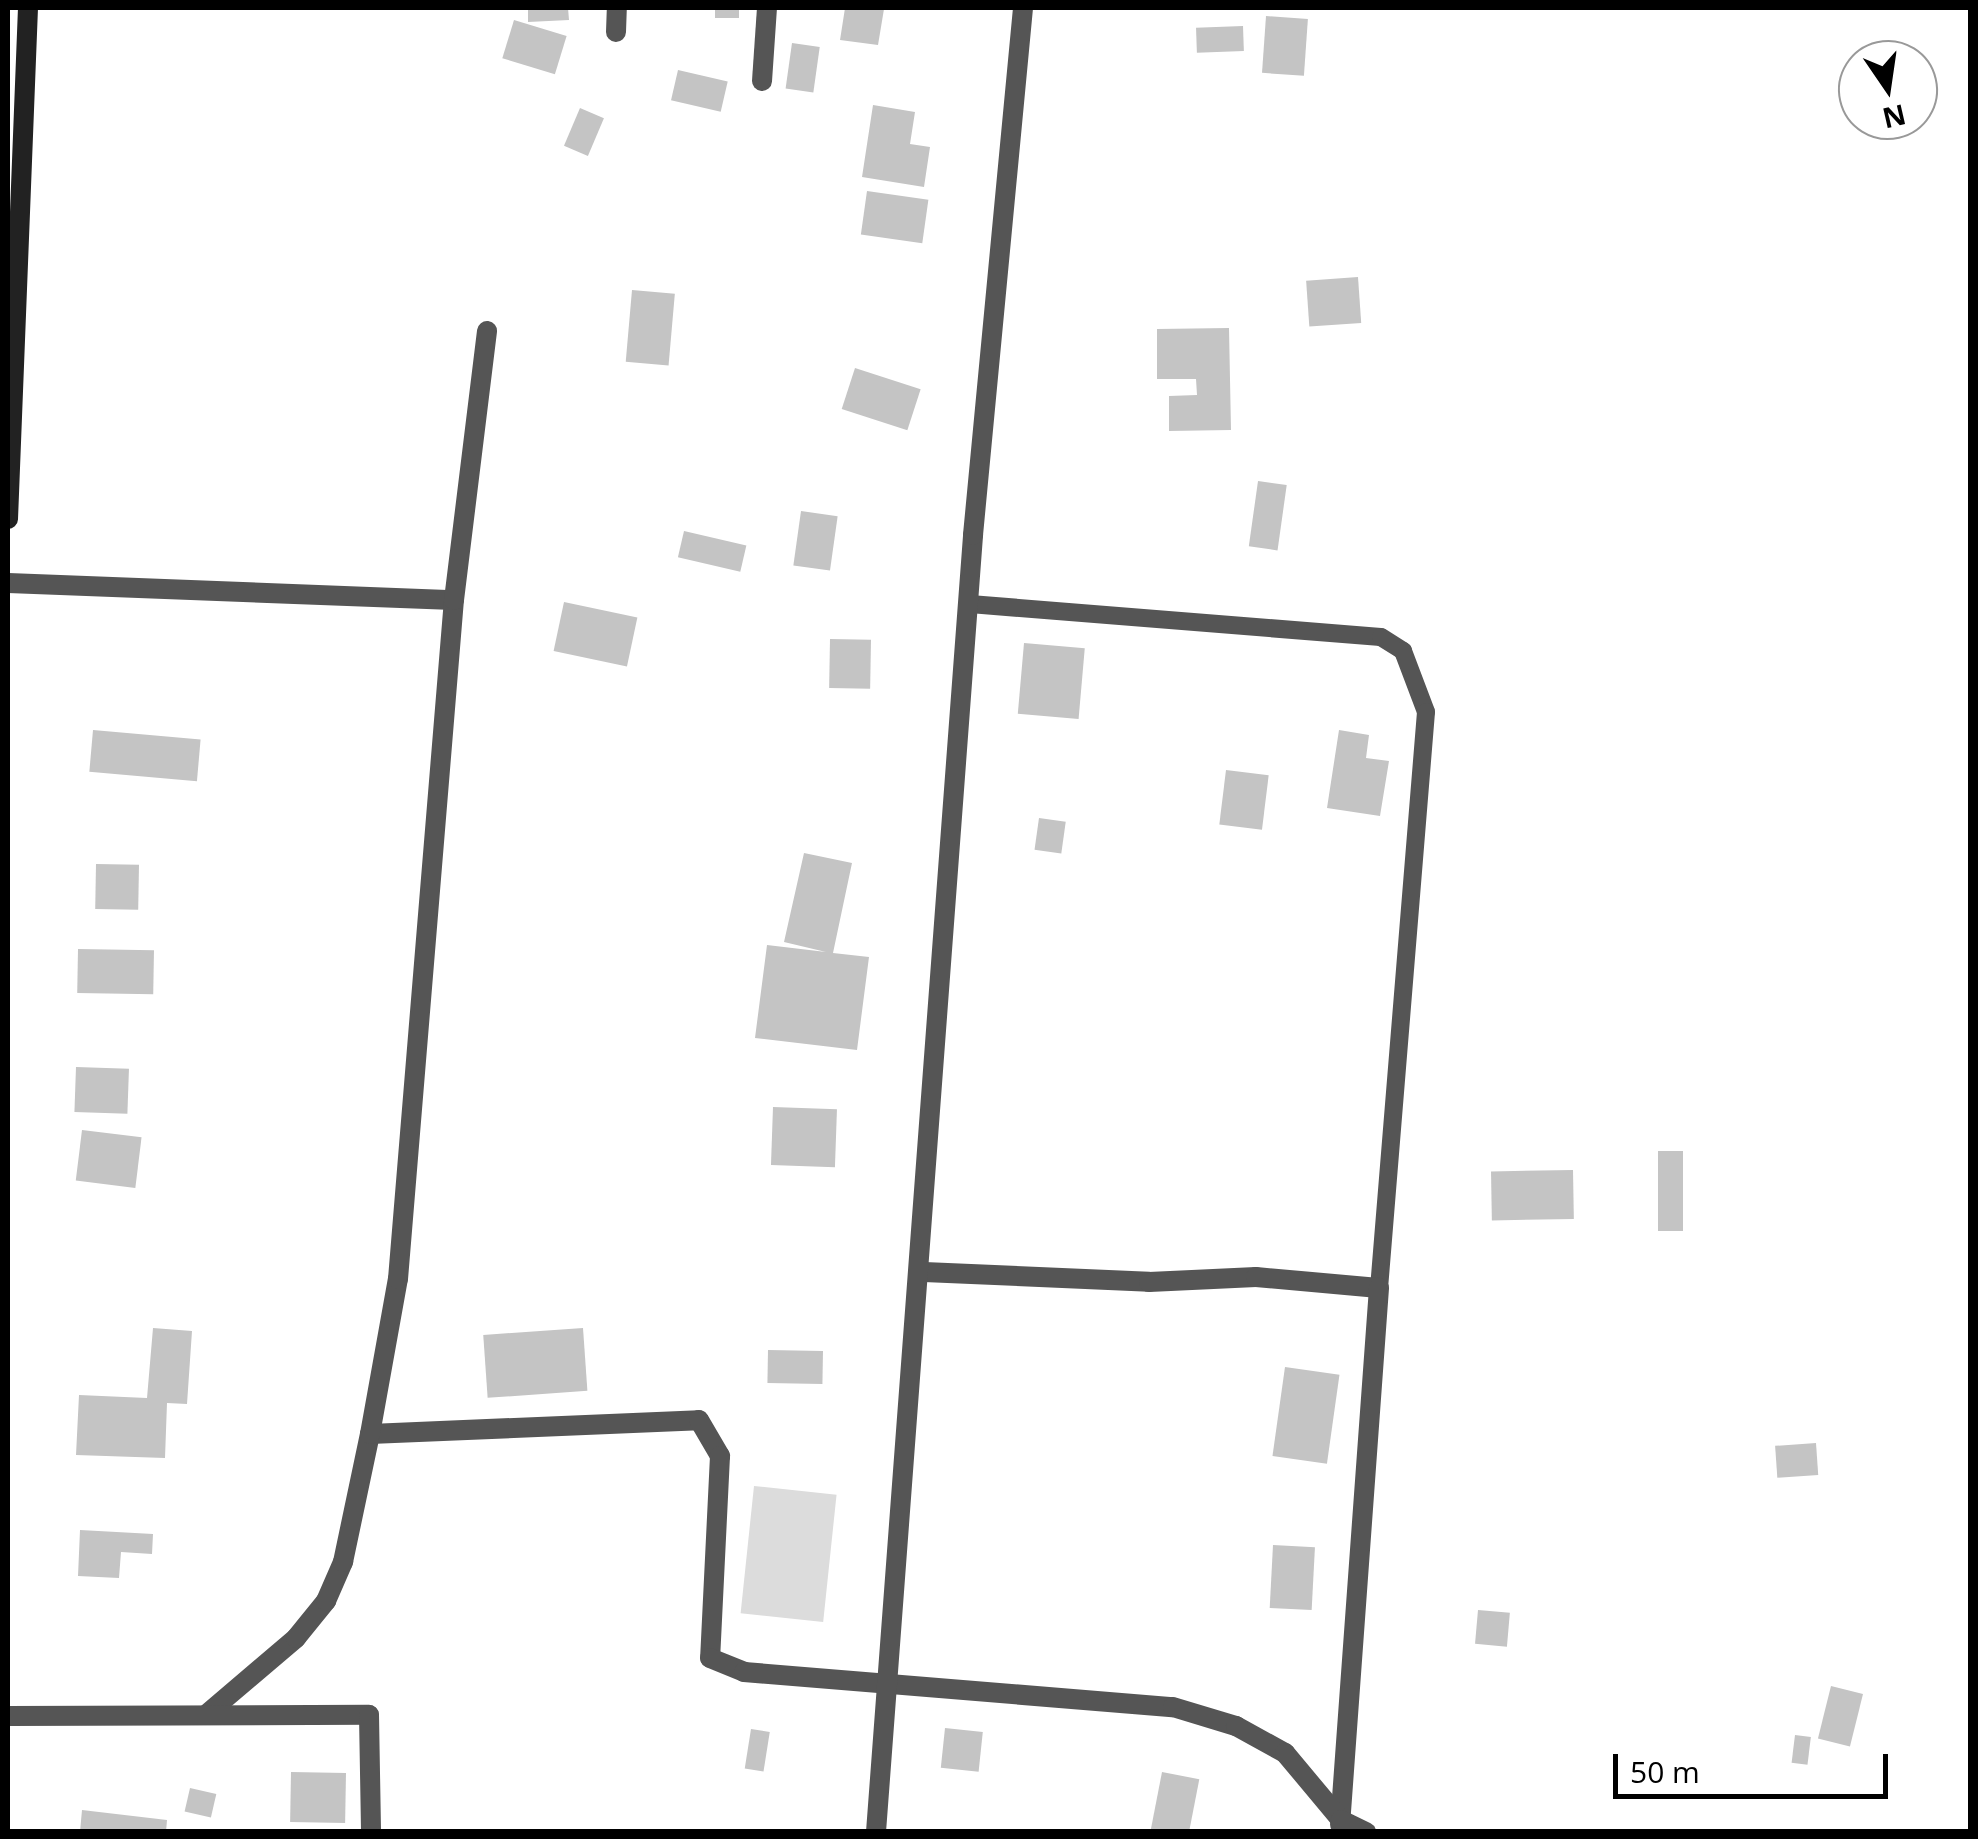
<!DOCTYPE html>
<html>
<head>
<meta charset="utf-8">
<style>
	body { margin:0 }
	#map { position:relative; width:1978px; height:1839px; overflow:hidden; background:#fff; font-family:"Open Sans",sans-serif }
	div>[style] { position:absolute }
	.green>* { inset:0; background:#dcdcdc; transform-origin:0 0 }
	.building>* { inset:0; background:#c4c4c4; transform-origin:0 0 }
	.lane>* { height:18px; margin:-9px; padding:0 9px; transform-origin:9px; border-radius:9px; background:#555 }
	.street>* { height:20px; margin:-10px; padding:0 10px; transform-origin:10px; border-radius:10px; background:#555 }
	.secondary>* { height:20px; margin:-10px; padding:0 10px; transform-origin:10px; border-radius:10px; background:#222 }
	span { translate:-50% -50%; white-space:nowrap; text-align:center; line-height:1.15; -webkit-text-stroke:8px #fff; paint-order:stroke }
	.frame { position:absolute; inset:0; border:10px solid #000; pointer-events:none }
	.north { position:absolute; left:1838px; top:40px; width:100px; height:100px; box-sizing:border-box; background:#fff; border:2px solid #999; border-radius:50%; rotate:167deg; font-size:28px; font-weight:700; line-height:40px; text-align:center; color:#000 }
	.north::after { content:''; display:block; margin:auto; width:35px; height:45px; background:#000; clip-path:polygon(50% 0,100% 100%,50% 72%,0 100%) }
	.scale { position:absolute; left:1613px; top:1754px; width:275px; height:45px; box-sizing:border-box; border:5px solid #000; border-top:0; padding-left:12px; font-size:30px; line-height:35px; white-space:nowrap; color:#000; -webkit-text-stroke:8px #fff; paint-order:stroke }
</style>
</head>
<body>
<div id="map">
	<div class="green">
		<i style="left:754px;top:1486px;width:83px;height:128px;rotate:6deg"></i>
	</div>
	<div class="building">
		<i style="clip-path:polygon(528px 8px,568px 8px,569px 20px,528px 22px)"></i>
		<i style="left:715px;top:8px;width:24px;height:10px"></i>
		<i style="clip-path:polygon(845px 8px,884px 9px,878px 45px,840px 40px)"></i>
		<i style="left:1266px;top:16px;width:42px;height:57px;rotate:4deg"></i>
		<i style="left:514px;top:20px;width:55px;height:40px;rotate:17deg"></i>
		<i style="left:1243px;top:26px;width:25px;height:47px;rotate:88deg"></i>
		<i style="left:792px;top:43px;width:28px;height:46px;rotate:8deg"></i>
		<i style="left:678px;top:70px;width:51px;height:31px;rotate:13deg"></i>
		<i style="clip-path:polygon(873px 105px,915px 112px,910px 144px,930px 147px,924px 187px,862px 177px)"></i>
		<i style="left:580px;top:108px;width:26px;height:41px;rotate:23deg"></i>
		<i style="left:867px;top:191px;width:62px;height:44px;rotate:8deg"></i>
		<i style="left:1358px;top:277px;width:46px;height:52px;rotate:86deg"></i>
		<i style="left:632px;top:290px;width:43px;height:72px;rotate:5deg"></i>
		<i style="clip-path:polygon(1229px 328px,1231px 430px,1169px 431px,1169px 396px,1197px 395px,1196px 379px,1157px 379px,1157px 329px)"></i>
		<i style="left:855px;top:368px;width:69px;height:43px;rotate:18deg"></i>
		<i style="left:1258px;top:481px;width:29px;height:66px;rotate:8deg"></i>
		<i style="left:801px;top:511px;width:37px;height:55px;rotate:8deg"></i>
		<i style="left:684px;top:531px;width:64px;height:27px;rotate:13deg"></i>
		<i style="left:564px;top:602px;width:75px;height:50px;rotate:12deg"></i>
		<i style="left:830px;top:639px;width:41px;height:49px;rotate:1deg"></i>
		<i style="left:1024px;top:643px;width:61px;height:71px;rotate:5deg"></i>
		<i style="left:93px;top:730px;width:108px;height:42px;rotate:5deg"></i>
		<i style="clip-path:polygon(1339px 730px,1369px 735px,1366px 758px,1389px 761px,1380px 816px,1327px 808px)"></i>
		<i style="left:1226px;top:770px;width:43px;height:55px;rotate:7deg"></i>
		<i style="left:1039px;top:818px;width:27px;height:32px;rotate:8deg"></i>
		<i style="clip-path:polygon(804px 853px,852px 863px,833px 953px,869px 957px,857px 1050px,755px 1038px,767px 945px,826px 952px,784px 942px)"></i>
		<i style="left:96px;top:864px;width:43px;height:45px;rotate:1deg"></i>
		<i style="left:78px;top:949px;width:76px;height:44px;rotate:1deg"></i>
		<i style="left:76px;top:1067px;width:53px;height:45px;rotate:2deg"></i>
		<i style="left:773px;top:1107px;width:64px;height:58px;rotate:2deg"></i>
		<i style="left:82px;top:1130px;width:60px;height:51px;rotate:7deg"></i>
		<i style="left:1683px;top:1151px;width:80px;height:25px;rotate:90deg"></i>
		<i style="left:1573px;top:1170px;width:49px;height:82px;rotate:89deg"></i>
		<i style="clip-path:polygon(153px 1328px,192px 1331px,187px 1404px,167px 1403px,165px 1458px,76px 1455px,79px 1395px,147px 1398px)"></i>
		<i style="left:583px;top:1328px;width:63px;height:100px;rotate:86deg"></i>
		<i style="left:768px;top:1350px;width:55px;height:33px;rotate:1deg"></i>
		<i style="left:1285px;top:1367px;width:55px;height:90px;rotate:8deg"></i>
		<i style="left:1816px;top:1443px;width:32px;height:41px;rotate:86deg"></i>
		<i style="clip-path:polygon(80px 1530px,153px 1534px,152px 1554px,121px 1552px,119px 1578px,78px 1576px)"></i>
		<i style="left:1273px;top:1545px;width:42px;height:63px;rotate:3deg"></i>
		<i style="left:1478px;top:1610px;width:32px;height:34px;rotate:5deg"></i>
		<i style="left:1831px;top:1686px;width:33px;height:54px;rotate:14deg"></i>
		<i style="left:945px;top:1728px;width:38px;height:40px;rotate:6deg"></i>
		<i style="left:751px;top:1729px;width:19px;height:40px;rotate:9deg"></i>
		<i style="left:1795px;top:1735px;width:16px;height:28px;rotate:7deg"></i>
		<i style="left:291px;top:1772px;width:55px;height:50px;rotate:1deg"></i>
		<i style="left:1162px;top:1772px;width:38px;height:61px;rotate:11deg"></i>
		<i style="left:190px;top:1788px;width:27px;height:24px;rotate:13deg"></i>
		<i style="clip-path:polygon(82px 1810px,167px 1820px,166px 1832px,80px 1832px)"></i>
	</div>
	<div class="lane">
		<i style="left:970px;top:604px;width:412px;rotate:4.6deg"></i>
		<i style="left:1381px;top:637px;width:26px;rotate:32deg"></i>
		<i style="left:1403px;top:651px;width:65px;rotate:69.3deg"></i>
		<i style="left:1426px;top:712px;width:578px;rotate:94.66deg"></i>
	</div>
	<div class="street">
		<i style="left:616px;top:32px;width:24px;rotate:-88deg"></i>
		<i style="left:762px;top:81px;width:73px;rotate:-86.1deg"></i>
		<i style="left:8px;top:583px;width:446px;rotate:2.2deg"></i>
		<i style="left:924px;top:1272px;width:225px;rotate:2.5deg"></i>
		<i style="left:1149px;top:1282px;width:107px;rotate:-2.7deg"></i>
		<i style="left:1256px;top:1277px;width:123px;rotate:5.1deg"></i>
		<i style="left:1379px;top:1288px;width:538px;rotate:94.15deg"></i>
		<i style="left:370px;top:1434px;width:329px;rotate:-2.4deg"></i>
		<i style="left:699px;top:1420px;width:42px;rotate:59.7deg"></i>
		<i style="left:720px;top:1456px;width:202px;rotate:92.8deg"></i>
		<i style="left:710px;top:1658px;width:37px;rotate:22deg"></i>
		<i style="left:744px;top:1672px;width:430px;rotate:4.7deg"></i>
		<i style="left:1173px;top:1707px;width:66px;rotate:16.8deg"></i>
		<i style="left:1236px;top:1726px;width:56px;rotate:28.9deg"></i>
		<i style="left:1285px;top:1753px;width:87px;rotate:50.1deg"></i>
		<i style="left:1341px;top:1820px;width:28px;rotate:26deg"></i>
		<i style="left:208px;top:1713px;width:116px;rotate:-40.4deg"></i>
		<i style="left:296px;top:1638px;width:48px;rotate:-51deg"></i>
		<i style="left:326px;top:1601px;width:43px;rotate:-66.4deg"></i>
		<i style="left:343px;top:1562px;width:131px;rotate:-78.1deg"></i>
		<i style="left:370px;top:1434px;width:158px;rotate:-79.8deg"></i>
		<i style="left:398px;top:1279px;width:681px;rotate:-85.29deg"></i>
		<i style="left:454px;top:600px;width:271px;rotate:-83deg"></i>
		<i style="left:8px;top:1716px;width:361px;rotate:-0.2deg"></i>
		<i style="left:369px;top:1715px;width:117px;rotate:89deg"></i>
		<i style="left:876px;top:1832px;width:1301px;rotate:-85.72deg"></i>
		<i style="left:973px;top:535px;width:529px;rotate:-84.58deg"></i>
	</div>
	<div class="secondary">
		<i style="left:8px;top:519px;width:511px;rotate:-87.76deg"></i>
	</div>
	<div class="frame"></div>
	<div class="north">N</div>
	<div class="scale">50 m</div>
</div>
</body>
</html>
